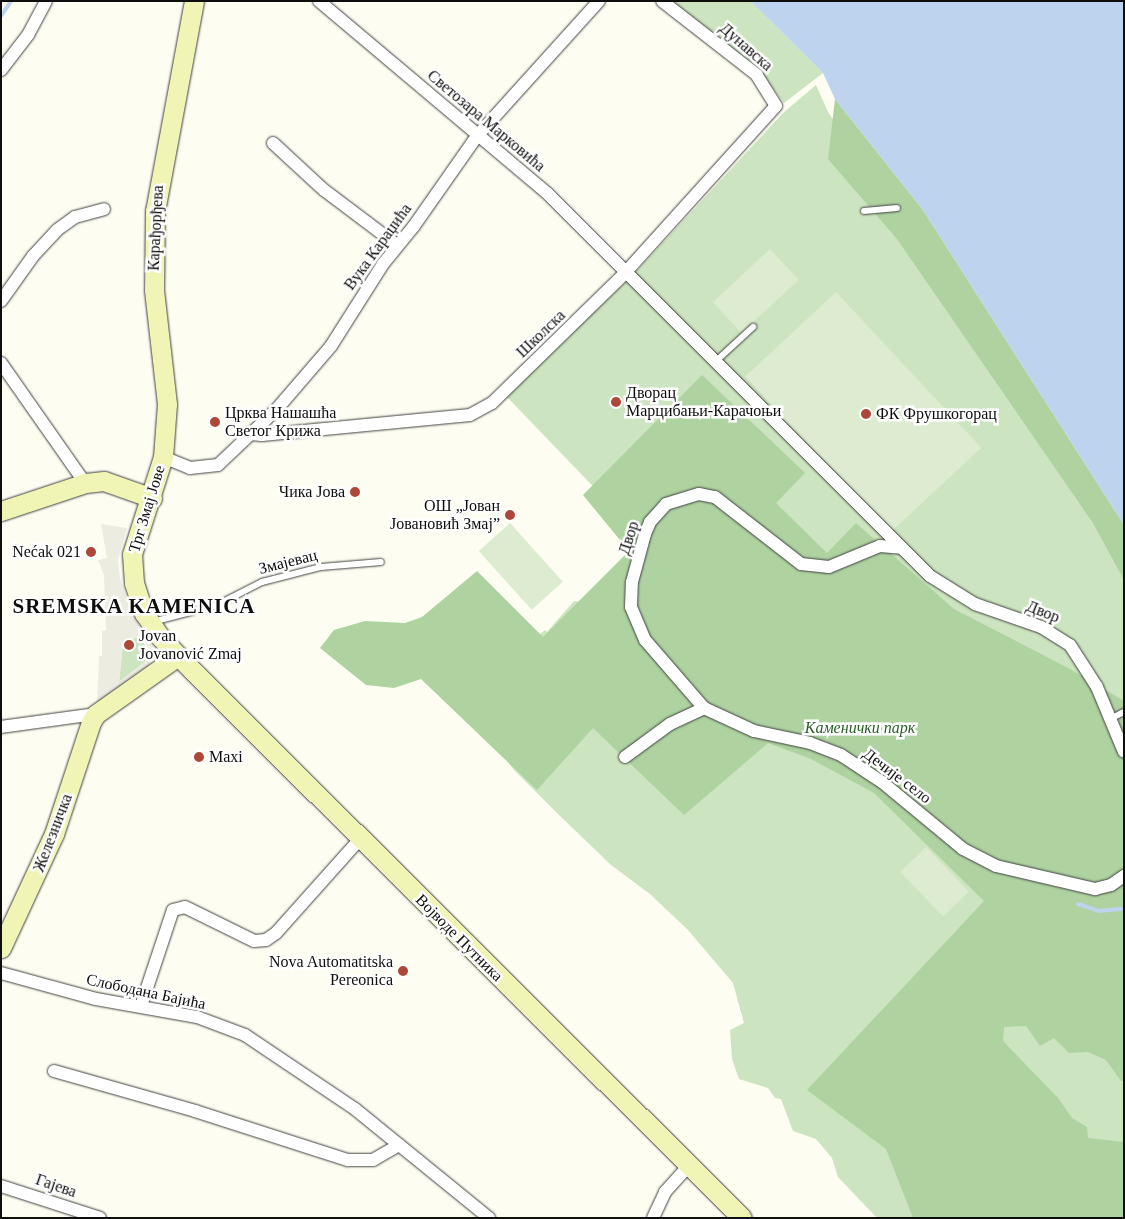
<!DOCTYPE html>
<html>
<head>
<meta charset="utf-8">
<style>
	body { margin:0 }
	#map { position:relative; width:1125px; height:1219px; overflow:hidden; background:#fdfdf2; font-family:"Times New Roman",serif }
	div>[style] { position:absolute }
	.green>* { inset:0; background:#cce4bf }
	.forest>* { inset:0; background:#aed2a0 }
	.pitch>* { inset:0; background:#ddecd0; transform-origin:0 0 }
	.plaza>* { inset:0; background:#edece1 }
	.water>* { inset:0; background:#bdd3ee }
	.stream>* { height:4px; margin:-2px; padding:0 2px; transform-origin:2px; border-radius:2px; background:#bdd3ee }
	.roads { filter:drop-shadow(0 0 1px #414141) drop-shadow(0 0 1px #414141) }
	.lane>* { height:6px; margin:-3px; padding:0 3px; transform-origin:3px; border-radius:3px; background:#fff }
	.street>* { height:12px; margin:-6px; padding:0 6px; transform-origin:6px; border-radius:6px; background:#fff }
	.secondary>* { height:19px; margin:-9.5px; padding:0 9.5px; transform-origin:9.5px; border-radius:9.5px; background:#f0f4b5 }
	.dots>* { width:14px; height:14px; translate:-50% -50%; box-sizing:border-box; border:2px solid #fff; border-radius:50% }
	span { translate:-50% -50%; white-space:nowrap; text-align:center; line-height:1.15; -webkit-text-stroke:5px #fff; paint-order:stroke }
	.street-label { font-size:16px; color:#0e0e0e }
	.poi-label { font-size:16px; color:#0e0e0e }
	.left { translate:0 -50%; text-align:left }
	.right { translate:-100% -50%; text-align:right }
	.park-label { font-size:16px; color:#295e27; font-style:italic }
	.district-label { font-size:21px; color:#0e0e0e; font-weight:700; letter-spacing:1px }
	.frame { position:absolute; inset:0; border:2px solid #0e0e0e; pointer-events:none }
</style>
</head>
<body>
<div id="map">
	<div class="green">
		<i style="clip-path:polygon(666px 1px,750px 1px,823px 73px,784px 103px,765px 78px)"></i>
		<i style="clip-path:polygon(816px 85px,828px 112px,1124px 545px,1124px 1218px,877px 1218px,838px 1177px,832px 1158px,816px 1139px,793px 1131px,781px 1099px,775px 1098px,768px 1088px,739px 1079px,732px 1059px,730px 1030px,744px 1023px,733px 983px,688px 930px,650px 894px,611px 865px,556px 812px,515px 771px,484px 732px,534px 640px,545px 630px,547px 632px,574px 601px,611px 604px,636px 531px,506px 396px,632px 276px,783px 113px)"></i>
		<i style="clip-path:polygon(138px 636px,148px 649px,146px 661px,119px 682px,123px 644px)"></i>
	</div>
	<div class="forest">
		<i style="clip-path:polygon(835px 99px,923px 210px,1124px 525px,1124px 580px,1093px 523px,897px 239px,828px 159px)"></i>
		<i style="clip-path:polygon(702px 375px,805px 473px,776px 503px,827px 553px,856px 523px,954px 609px,1070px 669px,1124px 701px,1124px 1080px,1121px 1081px,1106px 1060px,1088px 1052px,1069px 1053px,1054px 1038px,1040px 1046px,1026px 1026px,1004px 1027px,1003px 1041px,1058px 1098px,1072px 1118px,1087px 1127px,1088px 1138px,1124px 1142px,1124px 1218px,913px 1218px,886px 1149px,807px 1090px,984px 901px,874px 793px,811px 759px,768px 743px,684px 815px,593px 728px,537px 790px,421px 679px,394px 688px,366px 685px,320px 648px,334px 630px,365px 621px,405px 623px,422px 617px,477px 571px,543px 637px,629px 551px,583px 495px)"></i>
	</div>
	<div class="pitch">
		<i style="left:770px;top:249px;width:42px;height:78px;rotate:47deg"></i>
		<i style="left:836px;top:292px;width:213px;height:124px;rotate:47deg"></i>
		<i style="left:510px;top:523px;width:79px;height:42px;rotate:48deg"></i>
		<i style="left:926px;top:847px;width:62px;height:36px;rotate:46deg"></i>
	</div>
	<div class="plaza">
		<i style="clip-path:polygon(evenodd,101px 524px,127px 528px,118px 560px,120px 578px,129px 605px,155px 652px,146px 671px,97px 703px,99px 656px,102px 656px,102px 631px,106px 630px,104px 575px,98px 560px,107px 558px,101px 524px,134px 637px,141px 637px,147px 645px,146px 661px,119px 682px,123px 644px,134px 637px)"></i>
	</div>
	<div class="water">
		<i style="clip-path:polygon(750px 1px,1124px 1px,1124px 525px,923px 210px,835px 99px,823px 73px)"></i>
	</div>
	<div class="stream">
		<i style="left:1px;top:16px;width:18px;rotate:-56deg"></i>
		<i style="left:1078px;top:904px;width:22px;rotate:18deg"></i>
		<i style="left:1099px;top:911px;width:25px;rotate:-5deg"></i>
	</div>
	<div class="roads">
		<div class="lane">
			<i style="left:864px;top:211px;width:33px;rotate:-5deg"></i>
			<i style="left:715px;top:362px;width:52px;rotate:-42.6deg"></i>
			<i style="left:152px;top:622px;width:65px;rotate:-14.3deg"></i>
			<i style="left:215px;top:606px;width:53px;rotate:-27.1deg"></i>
			<i style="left:262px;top:582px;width:61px;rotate:-14.3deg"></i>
			<i style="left:321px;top:567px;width:60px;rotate:-4.8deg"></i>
			<i style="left:1112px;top:718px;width:13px;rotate:-27deg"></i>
		</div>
		<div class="street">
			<i style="left:319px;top:1px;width:299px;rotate:40.1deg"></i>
			<i style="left:548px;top:194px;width:540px;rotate:45deg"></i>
			<i style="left:930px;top:576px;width:53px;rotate:31.9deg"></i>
			<i style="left:975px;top:604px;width:70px;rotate:19.2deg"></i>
			<i style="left:1041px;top:627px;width:34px;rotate:32deg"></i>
			<i style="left:1070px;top:645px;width:50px;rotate:57.3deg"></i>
			<i style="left:1097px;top:687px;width:70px;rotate:67.4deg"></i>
			<i style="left:1px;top:70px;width:44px;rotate:-52.4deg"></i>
			<i style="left:28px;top:35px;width:38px;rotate:-62deg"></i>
			<i style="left:273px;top:143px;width:69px;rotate:42.7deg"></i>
			<i style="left:324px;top:190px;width:91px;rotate:37deg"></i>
			<i style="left:1px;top:301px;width:55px;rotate:-54.6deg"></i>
			<i style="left:33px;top:256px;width:35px;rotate:-47deg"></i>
			<i style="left:57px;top:230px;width:22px;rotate:-36deg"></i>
			<i style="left:75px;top:217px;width:30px;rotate:-15deg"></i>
			<i style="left:1px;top:363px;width:146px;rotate:55deg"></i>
			<i style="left:250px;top:434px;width:12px;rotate:5deg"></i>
			<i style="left:262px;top:435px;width:209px;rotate:-5.5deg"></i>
			<i style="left:470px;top:415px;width:25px;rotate:-29deg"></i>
			<i style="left:492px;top:403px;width:186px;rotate:-44.3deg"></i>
			<i style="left:625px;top:273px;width:225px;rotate:-47.9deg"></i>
			<i style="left:776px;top:106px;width:36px;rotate:-122deg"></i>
			<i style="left:757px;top:75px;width:120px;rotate:-142.1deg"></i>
			<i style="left:163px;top:457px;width:29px;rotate:22deg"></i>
			<i style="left:190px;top:468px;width:28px;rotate:-6deg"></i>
			<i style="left:218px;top:465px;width:80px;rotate:-43.5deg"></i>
			<i style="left:276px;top:410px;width:84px;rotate:-49.3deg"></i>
			<i style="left:331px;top:346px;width:97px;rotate:-57.6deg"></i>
			<i style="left:383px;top:264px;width:49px;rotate:-50.8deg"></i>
			<i style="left:414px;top:226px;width:110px;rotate:-55deg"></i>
			<i style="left:477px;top:136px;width:182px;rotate:-47.9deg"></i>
			<i style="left:704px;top:708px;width:90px;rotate:-130.9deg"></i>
			<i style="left:645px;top:640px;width:36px;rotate:-113deg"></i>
			<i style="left:631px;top:607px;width:25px;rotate:-88deg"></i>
			<i style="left:632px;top:582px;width:50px;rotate:-74.8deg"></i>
			<i style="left:645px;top:534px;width:13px;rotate:-67deg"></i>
			<i style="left:650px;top:522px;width:24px;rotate:-48deg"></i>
			<i style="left:666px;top:504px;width:34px;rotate:-17deg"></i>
			<i style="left:699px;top:494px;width:16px;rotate:11deg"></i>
			<i style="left:715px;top:497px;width:109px;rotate:37.9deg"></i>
			<i style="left:801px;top:564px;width:28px;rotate:6deg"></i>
			<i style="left:829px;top:567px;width:55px;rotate:-22.4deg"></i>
			<i style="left:880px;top:546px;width:21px;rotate:5deg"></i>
			<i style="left:1px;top:727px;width:96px;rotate:-7.8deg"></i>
			<i style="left:625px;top:757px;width:56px;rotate:-36.3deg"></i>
			<i style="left:670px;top:724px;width:38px;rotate:-25deg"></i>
			<i style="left:704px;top:708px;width:55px;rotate:24.7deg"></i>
			<i style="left:754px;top:731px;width:57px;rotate:12.1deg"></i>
			<i style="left:810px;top:743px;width:33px;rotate:21deg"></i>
			<i style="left:841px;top:755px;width:49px;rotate:33.4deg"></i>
			<i style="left:882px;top:782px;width:105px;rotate:39.6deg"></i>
			<i style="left:963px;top:849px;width:37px;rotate:27deg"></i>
			<i style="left:996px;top:866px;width:102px;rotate:13.1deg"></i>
			<i style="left:1095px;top:889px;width:16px;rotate:-14deg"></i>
			<i style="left:1111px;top:885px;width:16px;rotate:-35deg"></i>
			<i style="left:1px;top:973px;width:98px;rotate:15.3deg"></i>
			<i style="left:96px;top:999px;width:103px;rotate:10.1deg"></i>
			<i style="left:197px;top:1017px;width:51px;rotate:20.6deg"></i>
			<i style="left:245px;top:1035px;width:133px;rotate:33.9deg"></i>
			<i style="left:355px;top:1109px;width:173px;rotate:39.1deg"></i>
			<i style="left:141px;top:1006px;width:101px;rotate:-71.6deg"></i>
			<i style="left:173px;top:910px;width:12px;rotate:-14deg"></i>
			<i style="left:185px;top:907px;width:77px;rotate:26.2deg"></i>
			<i style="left:254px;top:941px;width:12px;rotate:-5deg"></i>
			<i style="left:266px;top:940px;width:12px;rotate:-35deg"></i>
			<i style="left:276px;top:933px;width:126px;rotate:-48.2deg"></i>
			<i style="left:54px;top:1071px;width:147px;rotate:15.8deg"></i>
			<i style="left:195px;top:1111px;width:161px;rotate:17.8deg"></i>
			<i style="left:348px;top:1160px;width:25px"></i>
			<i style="left:373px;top:1160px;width:30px;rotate:-30deg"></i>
			<i style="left:1px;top:1186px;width:104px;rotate:17.9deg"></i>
			<i style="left:653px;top:1218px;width:29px;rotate:-65deg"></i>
			<i style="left:665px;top:1192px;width:36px;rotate:-48deg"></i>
		</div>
		<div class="secondary">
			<i style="left:194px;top:1px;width:214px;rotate:100.5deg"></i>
			<i style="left:155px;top:211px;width:79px;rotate:90.7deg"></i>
			<i style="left:154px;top:290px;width:115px;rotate:83.5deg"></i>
			<i style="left:167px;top:404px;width:53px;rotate:94.3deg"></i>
			<i style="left:163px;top:457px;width:102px;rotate:107.7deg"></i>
			<i style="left:132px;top:554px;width:29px;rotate:86deg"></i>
			<i style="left:134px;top:583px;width:32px;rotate:72deg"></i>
			<i style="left:144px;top:613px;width:29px;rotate:56deg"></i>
			<i style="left:160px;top:637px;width:46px;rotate:45.9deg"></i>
			<i style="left:192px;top:670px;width:776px;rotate:44.9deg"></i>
			<i style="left:1px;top:511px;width:89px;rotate:-18.4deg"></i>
			<i style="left:85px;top:483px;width:19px;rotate:-6deg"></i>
			<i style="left:104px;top:481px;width:51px;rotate:19.5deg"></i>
			<i style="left:1px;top:948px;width:126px;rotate:-65.1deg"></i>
			<i style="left:54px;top:834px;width:118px;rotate:-71.7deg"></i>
			<i style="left:91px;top:722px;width:9px;rotate:-58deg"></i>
			<i style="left:96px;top:714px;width:100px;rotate:-35.3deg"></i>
		</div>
	</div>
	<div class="dots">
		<i style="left:616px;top:402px;background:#ac4838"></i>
		<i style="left:866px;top:414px;background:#ac4838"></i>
		<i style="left:215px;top:422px;background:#ac4838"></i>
		<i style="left:355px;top:492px;background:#ac4838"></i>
		<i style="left:510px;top:515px;background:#ac4838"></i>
		<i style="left:91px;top:552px;background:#ac4838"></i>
		<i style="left:129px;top:645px;background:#ac4838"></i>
		<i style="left:199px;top:757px;background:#ac4838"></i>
		<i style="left:403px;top:971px;background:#ac4838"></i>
	</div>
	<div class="street-label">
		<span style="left:746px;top:47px;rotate:41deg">Дунавска</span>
		<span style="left:486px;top:121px;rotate:40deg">Светозара Марковића</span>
		<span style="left:156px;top:228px;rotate:-87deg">Карађорђева</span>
		<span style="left:378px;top:247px;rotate:-54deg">Вука Караџића</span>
		<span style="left:541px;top:334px;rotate:-44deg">Школска</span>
		<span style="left:147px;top:509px;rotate:-73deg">Трг Змај Јове</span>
		<span style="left:629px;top:538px;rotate:-72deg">Двор</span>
		<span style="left:288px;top:562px;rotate:-14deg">Змајевац</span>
		<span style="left:1043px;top:612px;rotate:22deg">Двор</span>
		<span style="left:897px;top:776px;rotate:37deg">Дечије село</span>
		<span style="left:53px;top:833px;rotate:-69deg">Железничка</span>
		<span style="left:459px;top:938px;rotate:45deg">Војводе Путника</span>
		<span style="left:146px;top:992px;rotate:12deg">Слободана Бајића</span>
		<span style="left:56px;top:1186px;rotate:19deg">Гајева</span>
	</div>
	<div class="poi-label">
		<span class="left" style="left:626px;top:402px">Дворац<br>Марцибањи-Карачоњи</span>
		<span class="left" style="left:225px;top:422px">Црква Нашашћа<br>Светог Крижа</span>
		<span class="left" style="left:876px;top:414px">ФК Фрушкогорац</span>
		<span class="right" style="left:345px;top:492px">Чика Јова</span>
		<span class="right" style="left:500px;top:515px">ОШ „Јован<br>Јовановић Змај”</span>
		<span class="right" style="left:81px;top:552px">Nećak 021</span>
		<span class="left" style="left:139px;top:645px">Jovan<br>Jovanović Zmaj</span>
		<span class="left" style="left:209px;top:757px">Maxi</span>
		<span class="right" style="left:393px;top:971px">Nova Automatitska<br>Pereonica</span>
	</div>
	<div class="park-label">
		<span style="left:860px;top:728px">Каменички парк</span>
	</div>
	<div class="district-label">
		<span style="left:134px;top:606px">SREMSKA KAMENICA</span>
	</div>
	<div class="frame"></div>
</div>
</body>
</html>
